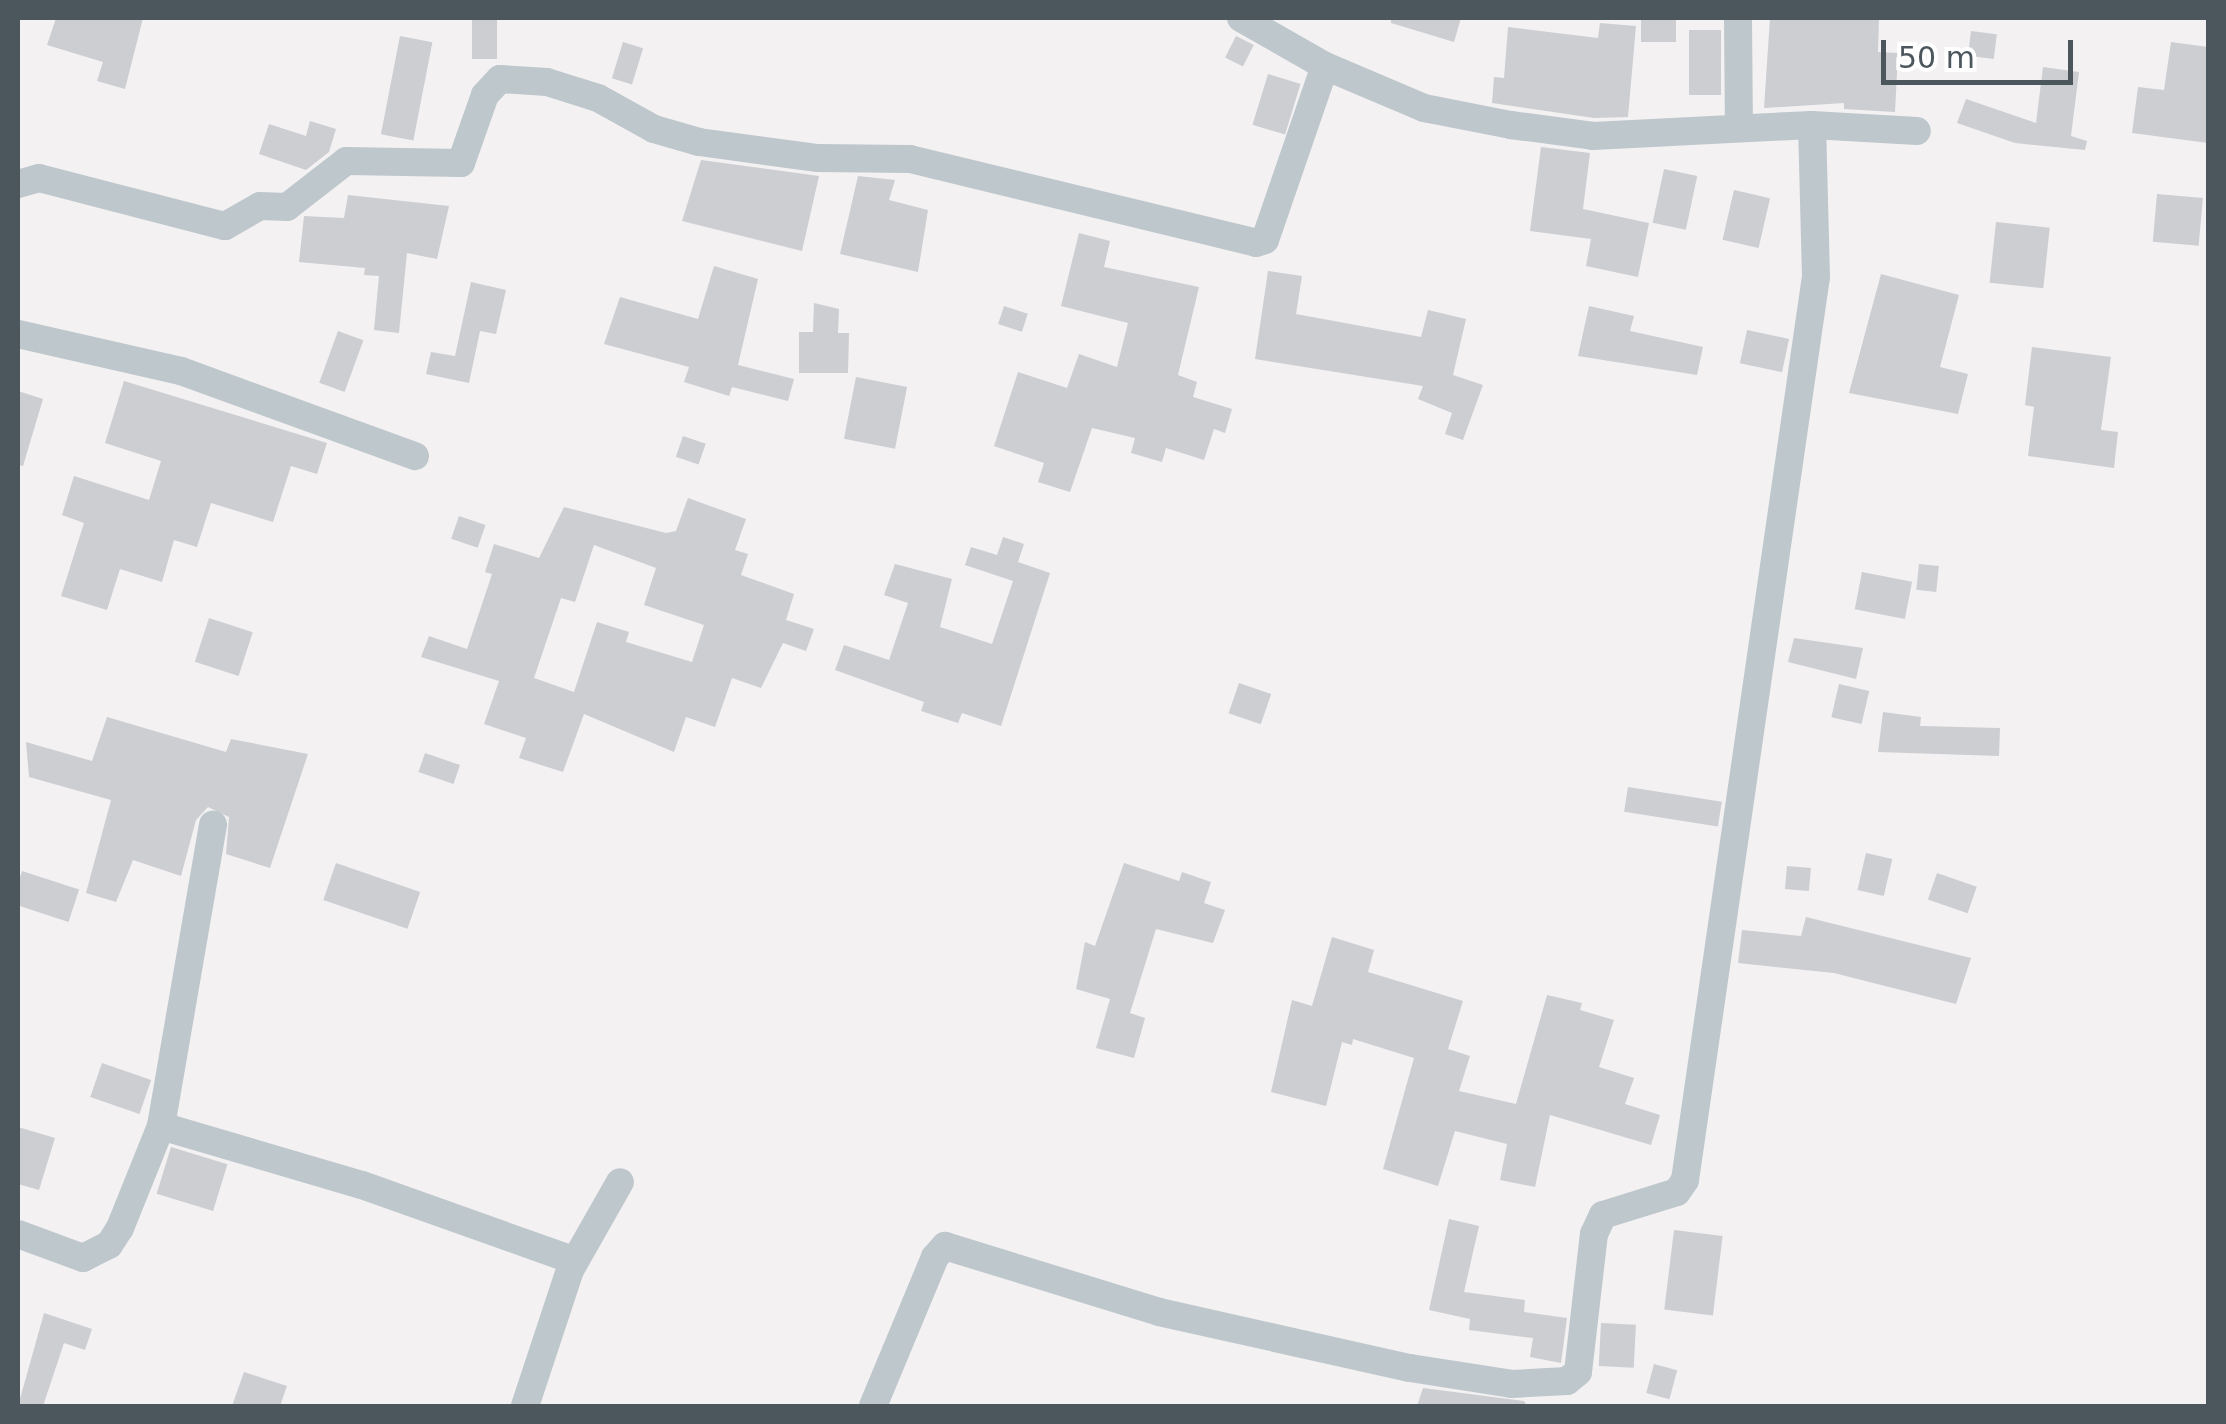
<!DOCTYPE html>
<html>
<head>
<meta charset="utf-8">
<style>
	body { margin:0 }
	#map { position:relative; width:2226px; height:1424px; overflow:hidden; background:#f3f1f2; font-family:"DejaVu Sans",sans-serif }
	div>[style] { position:absolute }
	.building>* { inset:0; background:#ccced2; transform-origin:0 0 }
	.minor>* { height:28px; margin:-14px; padding:0 14px; transform-origin:14px; border-radius:14px; background:#bec7cc }
	span { translate:-50% -50%; white-space:nowrap; text-align:center; line-height:1.15; -webkit-text-stroke:8px #fff; paint-order:stroke }
	.frame { position:absolute; inset:0; border:20px solid #4b565d; pointer-events:none }
	.scale { position:absolute; left:1881px; top:40px; width:192px; height:45px; box-sizing:border-box; border:5px solid #4b565d; border-top:0; padding-left:12px; font-size:30px; line-height:35px; white-space:nowrap; color:#4b565d; -webkit-text-stroke:8px #fff; paint-order:stroke }
</style>
</head>
<body>
<div id="map">
	<div class="building">
		<i style="clip-path:polygon(56px 18px,143px 18px,125px 89px,97px 81px,103px 62px,47px 45px)"></i>
		<i style="left:472px;top:18px;width:25px;height:41px"></i>
		<i style="clip-path:polygon(1391px 18px,1461px 18px,1454px 42px,1391px 23px)"></i>
		<i style="left:1641px;top:18px;width:35px;height:24px"></i>
		<i style="clip-path:polygon(1770px 18px,1879px 18px,1878px 52px,1898px 53px,1895px 112px,1844px 109px,1844px 103px,1764px 108px)"></i>
		<i style="clip-path:polygon(1600px 23px,1636px 26px,1628px 117px,1594px 118px,1492px 103px,1494px 77px,1504px 78px,1508px 27px,1598px 38px)"></i>
		<i style="left:1689px;top:30px;width:32px;height:65px"></i>
		<i style="left:1971px;top:31px;width:26px;height:25px;rotate:7deg"></i>
		<i style="left:400px;top:36px;width:33px;height:100px;rotate:11deg"></i>
		<i style="left:1236px;top:36px;width:20px;height:24px;rotate:27deg"></i>
		<i style="left:623px;top:42px;width:21px;height:38px;rotate:17deg"></i>
		<i style="clip-path:polygon(2171px 42px,2208px 47px,2208px 143px,2132px 133px,2138px 87px,2164px 90px)"></i>
		<i style="clip-path:polygon(2043px 67px,2079px 72px,2071px 136px,2087px 141px,2085px 150px,2015px 143px,1957px 123px,1966px 99px,2036px 123px)"></i>
		<i style="left:1268px;top:74px;width:34px;height:53px;rotate:17deg"></i>
		<i style="clip-path:polygon(310px 121px,336px 129px,329px 152px,306px 170px,259px 154px,269px 124px,306px 136px)"></i>
		<i style="clip-path:polygon(1541px 147px,1590px 153px,1583px 209px,1649px 223px,1638px 277px,1586px 266px,1591px 239px,1530px 231px)"></i>
		<i style="clip-path:polygon(701px 160px,819px 176px,802px 251px,682px 221px)"></i>
		<i style="left:1664px;top:169px;width:34px;height:55px;rotate:12deg"></i>
		<i style="clip-path:polygon(858px 176px,895px 180px,889px 200px,928px 210px,918px 272px,840px 254px)"></i>
		<i style="left:1734px;top:190px;width:37px;height:51px;rotate:13deg"></i>
		<i style="left:2157px;top:194px;width:46px;height:48px;rotate:5deg"></i>
		<i style="clip-path:polygon(348px 195px,449px 206px,437px 259px,407px 253px,399px 333px,374px 330px,379px 276px,364px 275px,365px 268px,299px 262px,304px 216px,344px 218px)"></i>
		<i style="left:1996px;top:222px;width:54px;height:61px;rotate:6deg"></i>
		<i style="clip-path:polygon(1079px 233px,1110px 241px,1104px 267px,1199px 287px,1178px 375px,1197px 382px,1193px 397px,1232px 409px,1225px 433px,1214px 429px,1204px 460px,1166px 448px,1162px 462px,1131px 453px,1135px 438px,1092px 428px,1070px 492px,1038px 482px,1044px 463px,994px 446px,1018px 372px,1067px 388px,1079px 354px,1117px 367px,1128px 323px,1061px 306px)"></i>
		<i style="clip-path:polygon(714px 266px,758px 279px,738px 365px,794px 379px,788px 401px,732px 387px,729px 396px,684px 382px,689px 367px,604px 344px,620px 297px,698px 319px)"></i>
		<i style="clip-path:polygon(1268px 271px,1302px 276px,1296px 314px,1421px 337px,1428px 310px,1466px 319px,1453px 375px,1483px 385px,1463px 440px,1445px 434px,1452px 413px,1418px 399px,1423px 386px,1255px 359px)"></i>
		<i style="clip-path:polygon(1881px 274px,1959px 295px,1940px 367px,1968px 374px,1958px 414px,1849px 393px)"></i>
		<i style="clip-path:polygon(471px 282px,506px 290px,496px 334px,480px 331px,469px 383px,426px 374px,431px 352px,455px 356px)"></i>
		<i style="clip-path:polygon(814px 303px,839px 309px,838px 333px,849px 333px,848px 373px,799px 373px,799px 332px,813px 332px)"></i>
		<i style="left:1004px;top:306px;width:25px;height:19px;rotate:18deg"></i>
		<i style="clip-path:polygon(1589px 306px,1634px 316px,1630px 331px,1703px 347px,1697px 375px,1578px 356px)"></i>
		<i style="left:1747px;top:330px;width:43px;height:34px;rotate:12deg"></i>
		<i style="left:338px;top:331px;width:27px;height:55px;rotate:20deg"></i>
		<i style="clip-path:polygon(2032px 347px,2111px 357px,2101px 430px,2118px 432px,2114px 468px,2028px 456px,2034px 407px,2025px 405px)"></i>
		<i style="left:856px;top:377px;width:52px;height:63px;rotate:11deg"></i>
		<i style="clip-path:polygon(124px 381px,327px 443px,317px 474px,291px 466px,273px 522px,211px 503px,197px 547px,174px 540px,162px 582px,120px 569px,107px 610px,61px 596px,84px 523px,62px 515px,74px 476px,149px 500px,161px 461px,105px 443px)"></i>
		<i style="clip-path:polygon(18px 391px,43px 399px,23px 466px,18px 465px)"></i>
		<i style="left:683px;top:436px;width:24px;height:22px;rotate:19deg"></i>
		<i style="clip-path:polygon(evenodd,688px 498px,746px 519px,735px 550px,748px 554px,741px 575px,794px 594px,786px 620px,814px 629px,806px 651px,783px 643px,761px 688px,732px 678px,715px 727px,686px 717px,674px 752px,584px 714px,563px 772px,519px 758px,526px 738px,484px 724px,499px 681px,421px 657px,429px 636px,467px 649px,492px 574px,485px 572px,494px 544px,539px 558px,564px 507px,666px 533px,676px 531px,688px 498px,594px 545px,656px 568px,644px 605px,704px 625px,692px 662px,626px 642px,629px 632px,597px 622px,574px 692px,534px 678px,561px 598px,575px 602px,594px 545px)"></i>
		<i style="left:459px;top:516px;width:28px;height:24px;rotate:19deg"></i>
		<i style="clip-path:polygon(1003px 537px,1024px 544px,1018px 562px,1050px 573px,1001px 726px,962px 713px,958px 723px,921px 711px,924px 702px,835px 670px,844px 645px,889px 660px,908px 603px,884px 595px,895px 564px,952px 579px,940px 627px,992px 644px,1013px 581px,965px 565px,971px 547px,997px 555px)"></i>
		<i style="left:1919px;top:564px;width:20px;height:26px;rotate:6deg"></i>
		<i style="left:1862px;top:572px;width:51px;height:38px;rotate:11deg"></i>
		<i style="left:209px;top:618px;width:46px;height:46px;rotate:18deg"></i>
		<i style="clip-path:polygon(1794px 638px,1863px 648px,1856px 679px,1788px 662px)"></i>
		<i style="left:1239px;top:683px;width:34px;height:32px;rotate:19deg"></i>
		<i style="left:1839px;top:684px;width:31px;height:34px;rotate:13deg"></i>
		<i style="clip-path:polygon(1883px 712px,1921px 717px,1920px 726px,2000px 728px,1999px 756px,1878px 752px)"></i>
		<i style="clip-path:polygon(107px 717px,226px 752px,231px 739px,308px 754px,270px 868px,226px 854px,229px 817px,208px 807px,196px 820px,181px 876px,133px 860px,116px 902px,86px 893px,111px 800px,29px 777px,26px 742px,92px 761px)"></i>
		<i style="left:425px;top:753px;width:37px;height:20px;rotate:19deg"></i>
		<i style="left:1628px;top:787px;width:95px;height:25px;rotate:9deg"></i>
		<i style="left:1866px;top:853px;width:27px;height:38px;rotate:13deg"></i>
		<i style="left:336px;top:863px;width:89px;height:39px;rotate:19deg"></i>
		<i style="clip-path:polygon(1124px 863px,1179px 881px,1182px 872px,1211px 882px,1204px 903px,1225px 910px,1213px 943px,1156px 929px,1130px 1013px,1145px 1018px,1134px 1058px,1096px 1048px,1110px 999px,1076px 989px,1085px 942px,1095px 946px)"></i>
		<i style="left:1787px;top:866px;width:24px;height:23px;rotate:5deg"></i>
		<i style="left:22px;top:871px;width:60px;height:34px;rotate:18deg"></i>
		<i style="left:1937px;top:873px;width:42px;height:28px;rotate:19deg"></i>
		<i style="clip-path:polygon(1806px 917px,1971px 958px,1956px 1004px,1834px 973px,1738px 963px,1742px 930px,1801px 936px)"></i>
		<i style="clip-path:polygon(1332px 937px,1374px 950px,1368px 972px,1463px 1001px,1448px 1049px,1470px 1056px,1459px 1091px,1516px 1104px,1547px 995px,1582px 1003px,1580px 1010px,1614px 1020px,1599px 1067px,1634px 1078px,1625px 1104px,1660px 1115px,1651px 1145px,1550px 1115px,1535px 1187px,1500px 1180px,1507px 1144px,1455px 1131px,1438px 1186px,1383px 1169px,1414px 1058px,1353px 1039px,1352px 1045px,1342px 1042px,1326px 1106px,1271px 1092px,1292px 1000px,1312px 1006px)"></i>
		<i style="left:102px;top:1063px;width:52px;height:36px;rotate:19deg"></i>
		<i style="clip-path:polygon(18px 1127px,55px 1138px,39px 1190px,18px 1184px)"></i>
		<i style="left:171px;top:1147px;width:59px;height:49px;rotate:17deg"></i>
		<i style="clip-path:polygon(1449px 1219px,1479px 1226px,1464px 1292px,1525px 1300px,1524px 1312px,1567px 1318px,1561px 1363px,1530px 1357px,1533px 1338px,1469px 1330px,1470px 1319px,1429px 1310px)"></i>
		<i style="left:1674px;top:1230px;width:49px;height:80px;rotate:7deg"></i>
		<i style="clip-path:polygon(44px 1313px,92px 1329px,85px 1350px,64px 1343px,43px 1406px,18px 1406px)"></i>
		<i style="left:1601px;top:1323px;width:35px;height:43px;rotate:3deg"></i>
		<i style="left:1654px;top:1364px;width:24px;height:30px;rotate:15deg"></i>
		<i style="clip-path:polygon(244px 1372px,287px 1386px,280px 1406px,232px 1406px)"></i>
		<i style="clip-path:polygon(1423px 1388px,1524px 1401px,1527px 1406px,1417px 1406px)"></i>
	</div>
	<div class="minor">
		<i style="left:1241px;top:18px;width:97px;rotate:29.7deg"></i>
		<i style="left:1325px;top:66px;width:108px;rotate:23deg"></i>
		<i style="left:1424px;top:108px;width:89px;rotate:11.1deg"></i>
		<i style="left:1511px;top:125px;width:83px;rotate:7.6deg"></i>
		<i style="left:1593px;top:136px;width:219px;rotate:-2.9deg"></i>
		<i style="left:1812px;top:125px;width:105px;rotate:3.3deg"></i>
		<i style="left:1738px;top:18px;width:110px;rotate:89.5deg"></i>
		<i style="left:18px;top:184px;width:22px;rotate:-16deg"></i>
		<i style="left:39px;top:178px;width:192px;rotate:14.5deg"></i>
		<i style="left:225px;top:226px;width:40px;rotate:-29.7deg"></i>
		<i style="left:260px;top:206px;width:27px;rotate:2deg"></i>
		<i style="left:287px;top:207px;width:75px;rotate:-37.9deg"></i>
		<i style="left:346px;top:161px;width:115px;rotate:1deg"></i>
		<i style="left:461px;top:163px;width:72px;rotate:-70.6deg"></i>
		<i style="left:485px;top:95px;width:22px;rotate:-47deg"></i>
		<i style="left:500px;top:79px;width:47px;rotate:3.7deg"></i>
		<i style="left:547px;top:82px;width:53px;rotate:17.4deg"></i>
		<i style="left:598px;top:98px;width:64px;rotate:29deg"></i>
		<i style="left:654px;top:129px;width:47px;rotate:16.1deg"></i>
		<i style="left:699px;top:142px;width:120px;rotate:7.7deg"></i>
		<i style="left:818px;top:158px;width:92px;rotate:0.6deg"></i>
		<i style="left:910px;top:159px;width:356px;rotate:13.6deg"></i>
		<i style="left:1256px;top:243px;width:9px;rotate:-18deg"></i>
		<i style="left:1265px;top:240px;width:184px;rotate:-71deg"></i>
		<i style="left:18px;top:334px;width:167px;rotate:12.8deg"></i>
		<i style="left:181px;top:371px;width:249px;rotate:20deg"></i>
		<i style="left:161px;top:1126px;width:209px;rotate:16.4deg"></i>
		<i style="left:362px;top:1185px;width:226px;rotate:19.6deg"></i>
		<i style="left:18px;top:1234px;width:69px;rotate:20.3deg"></i>
		<i style="left:83px;top:1258px;width:29px;rotate:-27deg"></i>
		<i style="left:109px;top:1245px;width:20px;rotate:-57deg"></i>
		<i style="left:120px;top:1228px;width:110px;rotate:-68.1deg"></i>
		<i style="left:161px;top:1126px;width:306px;rotate:-80.2deg"></i>
		<i style="left:525px;top:1406px;width:143px;rotate:-71.7deg"></i>
		<i style="left:570px;top:1270px;width:101px;rotate:-60.4deg"></i>
		<i style="left:873px;top:1406px;width:161px;rotate:-67.4deg"></i>
		<i style="left:935px;top:1257px;width:15px;rotate:-48deg"></i>
		<i style="left:945px;top:1246px;width:224px;rotate:17.1deg"></i>
		<i style="left:1159px;top:1312px;width:257px;rotate:12.6deg"></i>
		<i style="left:1410px;top:1368px;width:103px;rotate:8.9deg"></i>
		<i style="left:1512px;top:1384px;width:55px;rotate:-3.1deg"></i>
		<i style="left:1567px;top:1381px;width:14px;rotate:-39deg"></i>
		<i style="left:1578px;top:1372px;width:139px;rotate:-83.4deg"></i>
		<i style="left:1594px;top:1234px;width:21px;rotate:-65deg"></i>
		<i style="left:1603px;top:1215px;width:77px;rotate:-17.3deg"></i>
		<i style="left:1677px;top:1192px;width:14px;rotate:-56deg"></i>
		<i style="left:1685px;top:1180px;width:912px;rotate:-81.75deg"></i>
		<i style="left:1816px;top:277px;width:152px;rotate:-91.5deg"></i>
	</div>
	<div class="frame"></div>
	<div class="scale">50 m</div>
</div>
</body>
</html>
